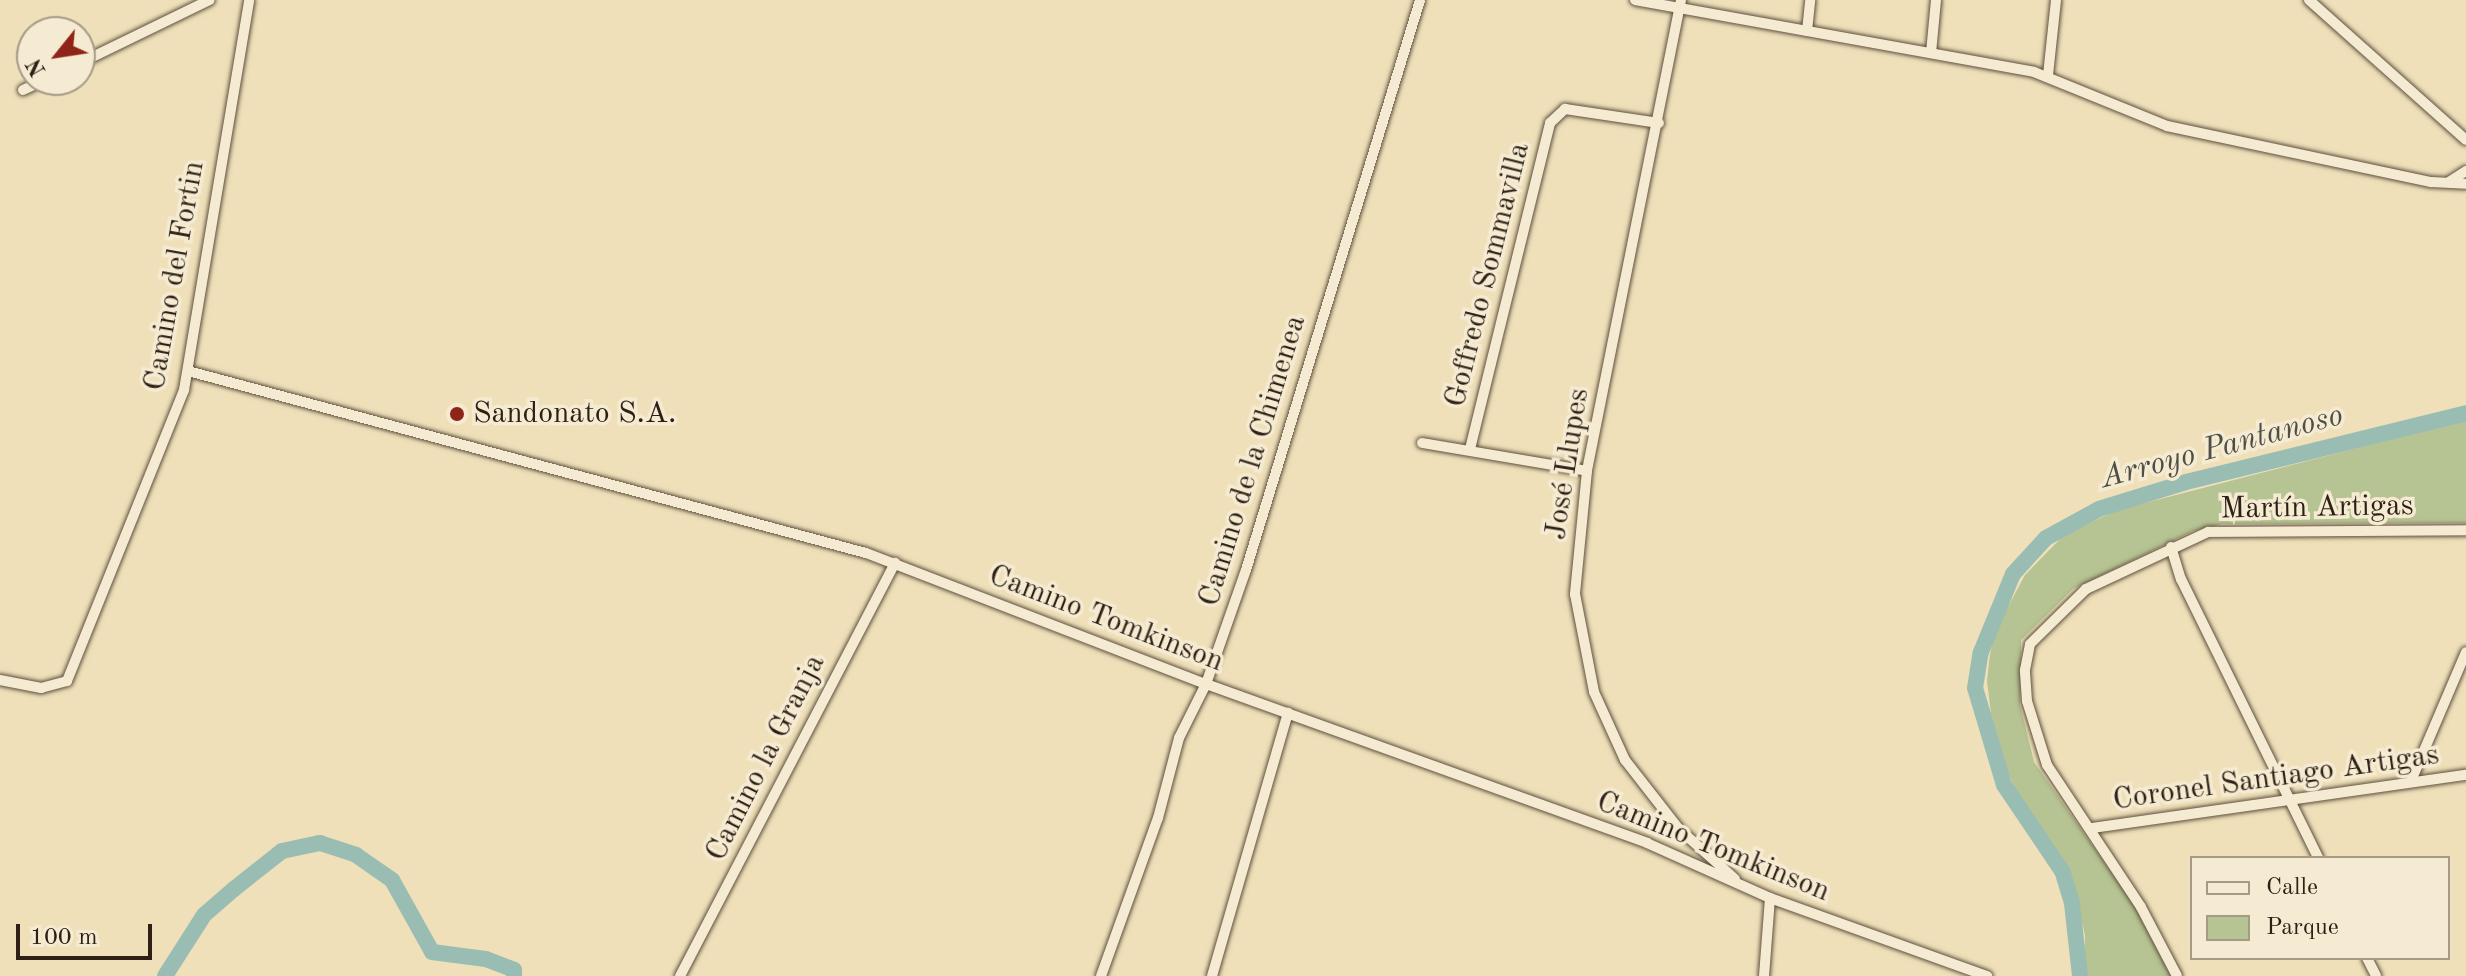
<!DOCTYPE html>
<html>
<head>
<meta charset="utf-8">
<style>
	body { margin:0 }
	#map { position:relative; width:2466px; height:976px; overflow:hidden; background:#efe0ba; font-family:"Old Standard TT",serif }
	div>[style] { position:absolute }
	.green>* { inset:0; background:#b6c392 }
	.river>* { height:16px; margin:-8px; padding:0 8px; transform-origin:8px; border-radius:8px; background:#9abdb3 }
	.roads { filter:drop-shadow(0 0 2px #5e503e) drop-shadow(0 0 2px #5e503e) }
	.minor>* { height:10px; margin:-5px; padding:0 5px; transform-origin:5px; border-radius:5px; background:#f5ebd2 }
	.dots>* { width:22px; height:22px; translate:-50% -50%; box-sizing:border-box; border:4px solid #f5ebd2; border-radius:50% }
	span { translate:-50% -50%; white-space:nowrap; text-align:center; line-height:1.15; -webkit-text-stroke:7px #f5ebd2; paint-order:stroke }
	.street-label { font-size:30px; color:#2e2015 }
	.poi-label { font-size:30px; color:#2e2015 }
	.left { translate:0 -50%; text-align:left }
	.water-label { font-size:32px; color:#4e4f44; font-style:italic }
	.legend { position:absolute; left:2190px; top:856px; width:260px; height:104px; box-sizing:border-box; background:#f5ebd2; border:2px solid #a59a86; margin:0; padding:10px 14px; list-style:none; font-size:24px; color:#2e2015 }
	.legend li { display:flex; align-items:center; gap:16px; height:40px }
	.legend b { width:40px; border:2px solid #a59a86 }
	.north { position:absolute; left:16px; top:16px; width:80px; height:80px; box-sizing:border-box; background:#f5ebd2; border:2px solid #a59a86; border-radius:50%; rotate:240deg; font-size:22px; font-weight:700; line-height:32px; text-align:center; color:#2e2015 }
	.north::after { content:''; display:block; margin:auto; width:28px; height:36px; background:#8f2418; clip-path:polygon(50% 0,100% 100%,50% 72%,0 100%) }
	.scale { position:absolute; left:16px; top:924px; width:136px; height:36px; box-sizing:border-box; border:4px solid #2e2015; border-top:0; padding-left:10px; font-size:24px; line-height:28px; white-space:nowrap; color:#2e2015; -webkit-text-stroke:6px #f5ebd2; paint-order:stroke }
</style>
</head>
<body>
<div id="map">
	<div class="green">
		<i style="clip-path:polygon(2466px 420px,2466px 523px,2222px 524px,2193px 531px,2073px 589px,2021px 640px,2020px 705px,2034px 762px,2148px 925px,2173px 976px,2085px 976px,2085px 935px,2072px 881px,2016px 792px,1994px 738px,1987px 681px,1990px 654px,1996px 629px,2025px 575px,2065px 534px,2118px 510px)"></i>
	</div>
	<div class="river">
		<i style="left:165px;top:976px;width:72px;rotate:-57.4deg"></i>
		<i style="left:204px;top:915px;width:40px;rotate:-41deg"></i>
		<i style="left:234px;top:889px;width:61px;rotate:-38.4deg"></i>
		<i style="left:282px;top:851px;width:39px;rotate:-12deg"></i>
		<i style="left:320px;top:843px;width:38px;rotate:18deg"></i>
		<i style="left:356px;top:855px;width:44px;rotate:34.8deg"></i>
		<i style="left:392px;top:880px;width:82px;rotate:60.9deg"></i>
		<i style="left:432px;top:952px;width:54px;rotate:7.4deg"></i>
		<i style="left:486px;top:959px;width:30px;rotate:21deg"></i>
		<i style="left:514px;top:970px;width:6px;rotate:90deg"></i>
		<i style="left:2080px;top:976px;width:73px;rotate:-96.3deg"></i>
		<i style="left:2072px;top:903px;width:34px;rotate:-107deg"></i>
		<i style="left:2062px;top:871px;width:104px;rotate:-124deg"></i>
		<i style="left:2004px;top:785px;width:101px;rotate:-106.6deg"></i>
		<i style="left:1975px;top:688px;width:36px;rotate:-81deg"></i>
		<i style="left:1981px;top:652px;width:84px;rotate:-67.7deg"></i>
		<i style="left:2013px;top:574px;width:49px;rotate:-47.5deg"></i>
		<i style="left:2046px;top:538px;width:60px;rotate:-28.7deg"></i>
		<i style="left:2099px;top:509px;width:91px;rotate:-17.2deg"></i>
		<i style="left:2186px;top:482px;width:288px;rotate:-13.8deg"></i>
	</div>
	<div class="roads">
		<div class="minor">
			<i style="left:1635px;top:0;width:405px;rotate:10.2deg"></i>
			<i style="left:2034px;top:72px;width:144px;rotate:22.1deg"></i>
			<i style="left:2167px;top:126px;width:270px;rotate:12deg"></i>
			<i style="left:2431px;top:182px;width:35px;rotate:3deg"></i>
			<i style="left:1681px;top:0;width:480px;rotate:101.3deg"></i>
			<i style="left:1587px;top:471px;width:124px;rotate:95.6deg"></i>
			<i style="left:1575px;top:594px;width:100px;rotate:79deg"></i>
			<i style="left:1594px;top:692px;width:75px;rotate:65.5deg"></i>
			<i style="left:1625px;top:760px;width:88px;rotate:52deg"></i>
			<i style="left:1679px;top:829px;width:75px;rotate:41.8deg"></i>
			<i style="left:2309px;top:0;width:210px;rotate:41.7deg"></i>
			<i style="left:1807px;top:31px;width:31px;rotate:-84deg"></i>
			<i style="left:1931px;top:53px;width:53px;rotate:-84.6deg"></i>
			<i style="left:80px;top:63px;width:144px;rotate:-25.9deg"></i>
			<i style="left:2048px;top:75px;width:75px;rotate:-83.9deg"></i>
			<i style="left:23px;top:90px;width:23px;rotate:-25deg"></i>
			<i style="left:2449px;top:182px;width:20px;rotate:-33deg"></i>
			<i style="left:188px;top:371px;width:702px;rotate:15.03deg"></i>
			<i style="left:866px;top:553px;width:364px;rotate:21.1deg"></i>
			<i style="left:1206px;top:684px;width:469px;rotate:19.8deg"></i>
			<i style="left:1647px;top:843px;width:135px;rotate:24.1deg"></i>
			<i style="left:1770px;top:898px;width:231px;rotate:19.8deg"></i>
			<i style="left:1422px;top:443px;width:167px;rotate:9.6deg"></i>
			<i style="left:1470px;top:449px;width:336px;rotate:-76.2deg"></i>
			<i style="left:1550px;top:123px;width:21px;rotate:-43deg"></i>
			<i style="left:1565px;top:109px;width:95px;rotate:8.5deg"></i>
			<i style="left:2171px;top:547px;width:34px;rotate:73deg"></i>
			<i style="left:2181px;top:579px;width:311px;rotate:63.8deg"></i>
			<i style="left:0;top:680px;width:42px;rotate:11deg"></i>
			<i style="left:41px;top:688px;width:27px;rotate:-15deg"></i>
			<i style="left:67px;top:681px;width:314px;rotate:-68.1deg"></i>
			<i style="left:184px;top:390px;width:395px;rotate:-80.5deg"></i>
			<i style="left:2411px;top:781px;width:140px;rotate:-66.9deg"></i>
			<i style="left:2092px;top:828px;width:378px;rotate:-8.1deg"></i>
			<i style="left:2367px;top:958px;width:20px;rotate:63deg"></i>
			<i style="left:680px;top:976px;width:466px;rotate:-62.5deg"></i>
			<i style="left:1101px;top:976px;width:168px;rotate:-70.2deg"></i>
			<i style="left:1158px;top:818px;width:83px;rotate:-75.3deg"></i>
			<i style="left:1179px;top:738px;width:60px;rotate:-63.4deg"></i>
			<i style="left:1206px;top:684px;width:121px;rotate:-70.7deg"></i>
			<i style="left:1246px;top:570px;width:596px;rotate:-73.02deg"></i>
			<i style="left:1212px;top:976px;width:274px;rotate:-73.9deg"></i>
			<i style="left:1764px;top:976px;width:78px;rotate:-85.6deg"></i>
			<i style="left:2177px;top:976px;width:78px;rotate:-117.6deg"></i>
			<i style="left:2141px;top:907px;width:170px;rotate:-123.5deg"></i>
			<i style="left:2047px;top:765px;width:67px;rotate:-107.4deg"></i>
			<i style="left:2027px;top:701px;width:31px;rotate:-94deg"></i>
			<i style="left:2025px;top:670px;width:26px;rotate:-79deg"></i>
			<i style="left:2030px;top:644px;width:78px;rotate:-44.5deg"></i>
			<i style="left:2086px;top:589px;width:135px;rotate:-25deg"></i>
			<i style="left:2208px;top:532px;width:258px;rotate:-0.4deg"></i>
		</div>
	</div>
	<div class="dots">
		<i style="left:457px;top:414px;background:#8f2418"></i>
	</div>
	<div class="street-label">
		<span style="left:1488px;top:275px;rotate:-76deg">Goffredo Sommavilla</span>
		<span style="left:175px;top:276px;rotate:-80deg">Camino del Fortin</span>
		<span style="left:1253px;top:461px;rotate:-73deg">Camino de la Chimenea</span>
		<span style="left:1568px;top:464px;rotate:-81deg">José Llupes</span>
		<span style="left:2317px;top:508px;rotate:-1deg">Martín Artigas</span>
		<span style="left:1106px;top:619px;rotate:21deg">Camino Tomkinson</span>
		<span style="left:766px;top:758px;rotate:-63deg">Camino la Granja</span>
		<span style="left:2276px;top:778px;rotate:-8deg">Coronel Santiago Artigas</span>
		<span style="left:1713px;top:847px;rotate:22deg">Camino Tomkinson</span>
	</div>
	<div class="poi-label">
		<span class="left" style="left:473px;top:414px">Sandonato S.A.</span>
	</div>
	<div class="water-label">
		<span style="left:2222px;top:448px;rotate:-15deg">Arroyo Pantanoso</span>
	</div>
	<ul class="legend">
	<li><b style="height:10px;background:#f5ebd2"></b>Calle</li>
	<li><b style="height:22px;background:#b6c392"></b>Parque</li>
	</ul>
	<div class="north">N</div>
	<div class="scale">100 m</div>
</div>
</body>
</html>
